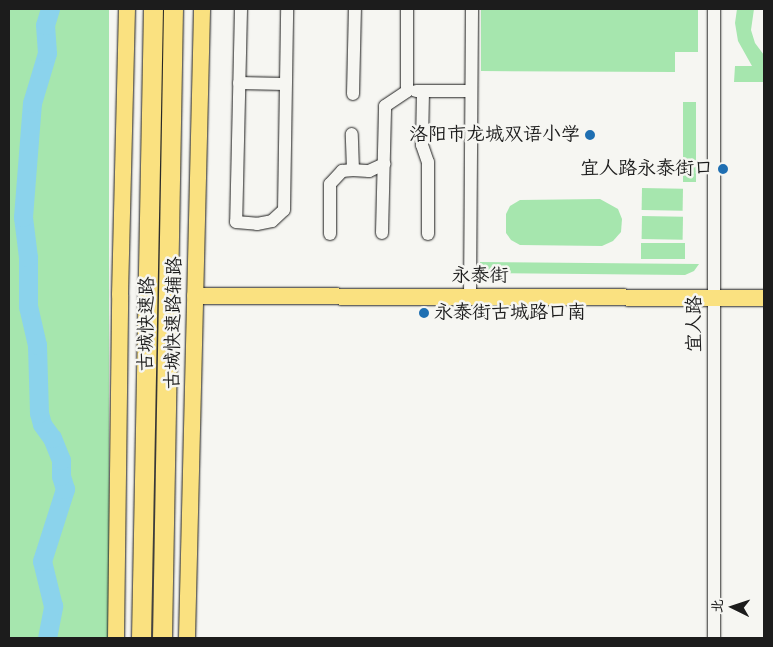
<!DOCTYPE html>
<html>
<head>
<meta charset="utf-8">
<style>
	body { margin:0 }
	#map { position:relative; width:773px; height:647px; overflow:hidden; background:#f6f6f2; font-family:"Comic Neue","LXGW WenKai TC",sans-serif }
	div>[style] { position:absolute }
	.green>* { inset:0; background:#a6e6ae; transform-origin:0 0 }
	.river>* { height:19px; margin:-9.5px; padding:0 9.5px; transform-origin:9.5px; border-radius:9.5px; background:#8bd3ec }
	.roads { filter:drop-shadow(0 0 1px #1c1c1c) drop-shadow(0 0 1px #1c1c1c) }
	.minor>* { height:12px; margin:-6px; padding:0 6px; transform-origin:6px; border-radius:6px; background:#f6f6f2 }
	.major>* { height:16px; margin:-8px; padding:0 8px; transform-origin:8px; border-radius:8px; background:#fae180 }
	.highway>* { height:19px; margin:-9.5px; padding:0 9.5px; transform-origin:9.5px; border-radius:9.5px; background:#fae180 }
	.dots>* { width:14px; height:14px; translate:-50% -50%; box-sizing:border-box; border:2px solid #f6f6f2; border-radius:50% }
	span { translate:-50% -50%; white-space:nowrap; text-align:center; line-height:1.15; -webkit-text-stroke:5px #f6f6f2; paint-order:stroke }
	.poi-label { font-size:19px; color:#1c1c1c }
	.right { translate:-100% -50%; text-align:right }
	.left { translate:0 -50%; text-align:left }
	.street-label { font-size:19px; color:#1c1c1c }
	.frame { position:absolute; inset:0; border:10px solid #1c1c1c; pointer-events:none }
	.north { position:absolute; left:708px; top:582px; width:50px; height:50px; -webkit-text-stroke:4px #f6f6f2; paint-order:stroke; rotate:274deg; font-size:14px; font-weight:700; line-height:20px; text-align:center; color:#1c1c1c }
	.north::after { content:''; display:block; margin:auto; width:18px; height:22px; background:#1c1c1c; clip-path:polygon(50% 0,100% 100%,50% 72%,0 100%) }
</style>
</head>
<body>
<div id="map">
	<div class="green">
		<i style="left:9px;top:9px;width:100px;height:629px"></i>
		<i style="clip-path:polygon(481px 9px,698px 9px,698px 52px,675px 52px,675px 72px,481px 71px)"></i>
		<i style="clip-path:polygon(737px 9px,754px 9px,751px 30px,755px 43px,764px 55px,764px 82px,734px 82px,735px 66px,752px 66px,738px 41px,735px 23px)"></i>
		<i style="left:683px;top:102px;width:13px;height:80px"></i>
		<i style="left:642px;top:188px;width:41px;height:22px;rotate:1deg"></i>
		<i style="clip-path:polygon(600px 199px,618px 209px,622px 219px,621px 232px,613px 241px,602px 246px,520px 245px,511px 240px,506px 233px,506px 214px,510px 206px,520px 200px)"></i>
		<i style="left:642px;top:216px;width:41px;height:23px;rotate:1deg"></i>
		<i style="left:641px;top:243px;width:44px;height:16px"></i>
		<i style="clip-path:polygon(480px 262px,699px 264px,694px 271px,685px 275px,481px 273px)"></i>
	</div>
	<div class="river">
		<i style="left:47px;top:638px;width:33px;rotate:-79deg"></i>
		<i style="left:53px;top:606px;width:46px;rotate:-103.7deg"></i>
		<i style="left:42px;top:561px;width:76px;rotate:-72.3deg"></i>
		<i style="left:65px;top:489px;width:14px;rotate:-107deg"></i>
		<i style="left:61px;top:476px;width:16px;rotate:-90deg"></i>
		<i style="left:61px;top:460px;width:24px;rotate:-112deg"></i>
		<i style="left:52px;top:438px;width:17px;rotate:-126deg"></i>
		<i style="left:42px;top:424px;width:11px;rotate:-105deg"></i>
		<i style="left:39px;top:413px;width:68px;rotate:-91.7deg"></i>
		<i style="left:37px;top:345px;width:39px;rotate:-103deg"></i>
		<i style="left:28px;top:307px;width:50px;rotate:-90deg"></i>
		<i style="left:28px;top:257px;width:40px;rotate:-97.1deg"></i>
		<i style="left:23px;top:217px;width:114px;rotate:-85.5deg"></i>
		<i style="left:32px;top:103px;width:52px;rotate:-73.3deg"></i>
		<i style="left:47px;top:53px;width:28px;rotate:-94deg"></i>
		<i style="left:45px;top:25px;width:17px;rotate:-73deg"></i>
	</div>
	<div class="roads">
		<div class="minor">
			<i style="left:241px;top:9px;width:213px;rotate:91.3deg"></i>
			<i style="left:236px;top:222px;width:21px;rotate:5deg"></i>
			<i style="left:257px;top:224px;width:15px;rotate:-11deg"></i>
			<i style="left:272px;top:221px;width:16px;rotate:-43deg"></i>
			<i style="left:284px;top:210px;width:201px;rotate:-89.1deg"></i>
			<i style="left:714px;top:9px;width:629px;rotate:90deg"></i>
			<i style="left:239px;top:83px;width:46px;rotate:1.2deg"></i>
			<i style="left:416px;top:91px;width:55px"></i>
			<i style="left:423px;top:92px;width:53px;rotate:91.1deg"></i>
			<i style="left:422px;top:145px;width:18px;rotate:71deg"></i>
			<i style="left:428px;top:162px;width:72px;rotate:90deg"></i>
			<i style="left:353px;top:94px;width:85px;rotate:-88.7deg"></i>
			<i style="left:353px;top:170px;width:16px;rotate:4deg"></i>
			<i style="left:369px;top:171px;width:17px;rotate:-25deg"></i>
			<i style="left:382px;top:233px;width:127px;rotate:-88.6deg"></i>
			<i style="left:385px;top:106px;width:27px;rotate:-34deg"></i>
			<i style="left:407px;top:91px;width:82px;rotate:-90deg"></i>
			<i style="left:330px;top:234px;width:50px;rotate:-90deg"></i>
			<i style="left:330px;top:184px;width:18px;rotate:-47deg"></i>
			<i style="left:342px;top:171px;width:11px;rotate:-5deg"></i>
			<i style="left:353px;top:170px;width:36px;rotate:-92deg"></i>
			<i style="left:470px;top:296px;width:287px;rotate:-89.6deg"></i>
		</div>
		<div class="major">
			<i style="left:195px;top:296px;width:569px;rotate:0.2deg"></i>
			<i style="left:116px;top:638px;width:343px;rotate:-89.3deg"></i>
			<i style="left:120px;top:295px;width:286px;rotate:-88.6deg"></i>
			<i style="left:187px;top:638px;width:629px;rotate:-88.63deg"></i>
		</div>
		<div class="highway">
			<i style="left:141px;top:638px;width:629px;rotate:-88.91deg"></i>
			<i style="left:162px;top:638px;width:629px;rotate:-89deg"></i>
		</div>
	</div>
	<div class="dots">
		<i style="left:590px;top:135px;background:#1f6fb2"></i>
		<i style="left:723px;top:169px;background:#1f6fb2"></i>
		<i style="left:424px;top:313px;background:#1f6fb2"></i>
	</div>
	<div class="poi-label">
		<span class="right" style="left:580px;top:135px">洛阳市龙城双语小学</span>
		<span class="right" style="left:713px;top:169px">宜人路永泰街口</span>
		<span class="left" style="left:434px;top:313px">永泰街古城路口南</span>
	</div>
	<div class="street-label">
		<span style="left:480px;top:276px">永泰街</span>
		<span style="left:174px;top:323px;rotate:-89deg">古城快速路辅路</span>
		<span style="left:147px;top:324px;rotate:-89deg">古城快速路</span>
		<span style="left:695px;top:324px;rotate:-90deg">宜人路</span>
	</div>
	<div class="frame"></div>
	<div class="north">北</div>
</div>
</body>
</html>
